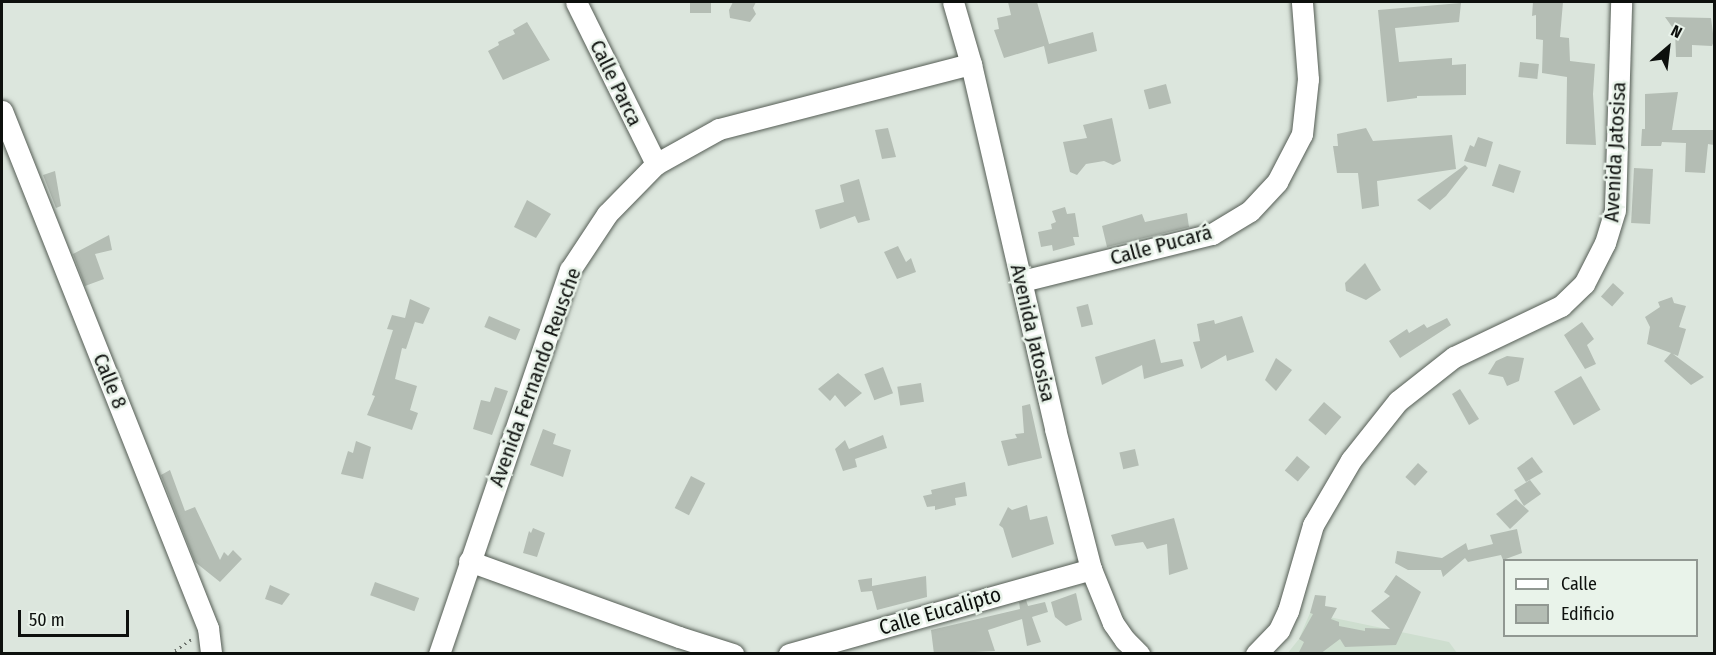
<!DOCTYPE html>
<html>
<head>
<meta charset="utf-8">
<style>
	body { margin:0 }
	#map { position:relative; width:1716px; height:655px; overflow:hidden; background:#dce6dd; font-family:"Fira Sans Condensed",sans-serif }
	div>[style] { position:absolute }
	.built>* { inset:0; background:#cedecf }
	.building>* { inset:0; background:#b4bdb4; transform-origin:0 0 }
	.path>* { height:3px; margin-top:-1.5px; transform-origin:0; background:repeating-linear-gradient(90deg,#6e746e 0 1.5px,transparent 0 6px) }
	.roads { filter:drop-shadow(0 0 2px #555d55) drop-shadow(0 0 2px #555d55) }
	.minor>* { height:21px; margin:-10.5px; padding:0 10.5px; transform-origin:10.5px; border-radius:10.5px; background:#fff }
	span { translate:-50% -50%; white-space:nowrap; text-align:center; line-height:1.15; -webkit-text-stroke:5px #e9f3ea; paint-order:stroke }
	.street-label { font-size:21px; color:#0d100d }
	.frame { position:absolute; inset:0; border:3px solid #0d100d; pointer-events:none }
	.legend { position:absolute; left:1503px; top:559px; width:195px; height:78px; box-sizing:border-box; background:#e9f3ea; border:2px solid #919892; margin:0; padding:8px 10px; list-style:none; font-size:18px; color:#0d100d }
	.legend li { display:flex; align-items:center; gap:12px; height:30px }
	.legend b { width:30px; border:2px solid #919892 }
	.north { position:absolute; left:1638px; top:18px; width:60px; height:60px; -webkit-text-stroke:4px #e9f3ea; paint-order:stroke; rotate:28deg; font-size:16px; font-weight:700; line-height:24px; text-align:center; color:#0d100d }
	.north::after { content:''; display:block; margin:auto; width:21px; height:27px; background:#0d100d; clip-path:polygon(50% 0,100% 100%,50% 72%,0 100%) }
	.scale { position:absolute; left:18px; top:610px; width:111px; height:27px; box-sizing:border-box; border:3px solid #0d100d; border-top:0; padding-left:8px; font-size:18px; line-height:21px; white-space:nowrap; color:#0d100d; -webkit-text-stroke:4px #e9f3ea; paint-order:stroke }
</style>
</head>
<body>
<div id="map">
	<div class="built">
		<i style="clip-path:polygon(1310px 613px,1449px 642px,1457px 653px,1287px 654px,1299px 639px)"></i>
	</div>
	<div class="building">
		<i style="left:690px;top:2px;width:21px;height:11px"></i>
		<i style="clip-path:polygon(733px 2px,756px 2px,753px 8px,756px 14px,750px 22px,730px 18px,729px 10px)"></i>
		<i style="clip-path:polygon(1008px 2px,1037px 2px,1049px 44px,1093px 32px,1097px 51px,1048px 64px,1044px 46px,1004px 58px,994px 30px,999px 29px,997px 18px,1011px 15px)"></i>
		<i style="clip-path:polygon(1533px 2px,1563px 2px,1560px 37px,1569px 38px,1570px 61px,1595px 64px,1593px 94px,1596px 145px,1566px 144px,1567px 77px,1542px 73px,1543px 40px,1536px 39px,1536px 15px,1532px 16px)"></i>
		<i style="clip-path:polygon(1461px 3px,1459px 22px,1395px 28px,1399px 62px,1452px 58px,1452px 65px,1466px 64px,1466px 95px,1417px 96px,1417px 98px,1387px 102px,1378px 10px)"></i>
		<i style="clip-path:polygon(1665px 17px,1711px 18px,1714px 41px,1712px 46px,1692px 45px,1692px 57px,1676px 57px,1675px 31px)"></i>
		<i style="clip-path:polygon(527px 22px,550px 60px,503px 80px,488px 51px,499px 45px,498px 42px,515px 34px,513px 30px)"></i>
		<i style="left:1520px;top:62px;width:19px;height:15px;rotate:6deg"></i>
		<i style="left:1166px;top:84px;width:20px;height:23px;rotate:75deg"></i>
		<i style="clip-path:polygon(1678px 92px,1672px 130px,1714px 130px,1714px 145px,1708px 144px,1705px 173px,1685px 172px,1686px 143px,1662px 142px,1661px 146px,1641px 146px,1642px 129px,1645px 129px,1645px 94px)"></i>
		<i style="clip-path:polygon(1112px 118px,1121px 161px,1113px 165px,1104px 161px,1086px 164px,1077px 175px,1070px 172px,1063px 142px,1087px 138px,1083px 125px)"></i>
		<i style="clip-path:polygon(888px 128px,896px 157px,882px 159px,875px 130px)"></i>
		<i style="clip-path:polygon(1366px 128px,1373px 141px,1452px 135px,1456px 169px,1377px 181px,1379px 206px,1362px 209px,1358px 173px,1337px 173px,1333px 146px,1338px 146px,1337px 134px)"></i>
		<i style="clip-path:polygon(1478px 137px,1493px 142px,1486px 167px,1464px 161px,1470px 145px,1474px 147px)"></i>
		<i style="left:1499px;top:164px;width:23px;height:23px;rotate:18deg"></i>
		<i style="clip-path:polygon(1465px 165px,1468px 168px,1446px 196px,1430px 210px,1417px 200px)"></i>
		<i style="left:1634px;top:168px;width:19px;height:55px;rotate:3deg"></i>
		<i style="clip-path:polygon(55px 171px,61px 206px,56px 208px,43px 175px)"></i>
		<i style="clip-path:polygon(859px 179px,870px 220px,858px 223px,855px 216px,820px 229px,815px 210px,844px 202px,840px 185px)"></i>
		<i style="clip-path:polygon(527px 200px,551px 214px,536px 238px,514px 227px)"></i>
		<i style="clip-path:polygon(1065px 207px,1067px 214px,1075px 213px,1079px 237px,1073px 237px,1075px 245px,1053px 251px,1052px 245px,1041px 247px,1038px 232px,1052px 229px,1051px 224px,1056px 222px,1052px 211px)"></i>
		<i style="clip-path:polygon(1187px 213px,1189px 227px,1107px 247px,1102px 226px,1142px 214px,1145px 222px)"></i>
		<i style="clip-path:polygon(109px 235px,112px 250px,95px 254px,104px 279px,85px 286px,73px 254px)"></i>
		<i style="clip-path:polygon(898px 246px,906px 262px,911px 258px,916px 272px,897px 279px,884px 252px)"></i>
		<i style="clip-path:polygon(1365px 263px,1381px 290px,1366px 300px,1346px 291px,1345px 283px)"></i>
		<i style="left:1613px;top:283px;width:15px;height:18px;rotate:42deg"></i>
		<i style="clip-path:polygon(1672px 297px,1674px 303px,1686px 306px,1679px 327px,1686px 329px,1678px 356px,1673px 354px,1704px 377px,1691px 385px,1664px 361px,1671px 353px,1647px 344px,1650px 327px,1645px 317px,1660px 307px,1658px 302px)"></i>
		<i style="clip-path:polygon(410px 299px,430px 308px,423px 324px,415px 322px,406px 349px,402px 348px,395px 379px,417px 386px,410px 410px,418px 413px,412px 430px,367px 415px,375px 396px,372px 395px,393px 330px,387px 329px,392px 315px,405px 318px)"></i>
		<i style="left:1088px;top:304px;width:21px;height:12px;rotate:76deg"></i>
		<i style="left:489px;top:316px;width:34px;height:12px;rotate:23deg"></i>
		<i style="clip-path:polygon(1242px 316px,1254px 352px,1227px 361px,1226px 355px,1201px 369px,1193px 342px,1200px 341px,1197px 324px,1214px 320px,1215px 324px)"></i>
		<i style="clip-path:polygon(1447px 318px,1451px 325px,1400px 358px,1389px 341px,1407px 329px,1409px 333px,1424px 324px,1427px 328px)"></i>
		<i style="clip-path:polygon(1582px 322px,1594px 339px,1587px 345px,1596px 364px,1585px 369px,1564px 335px)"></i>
		<i style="clip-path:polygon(1155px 339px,1161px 363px,1182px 359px,1184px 366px,1144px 379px,1142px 365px,1102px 385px,1095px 357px)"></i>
		<i style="clip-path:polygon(1507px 356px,1524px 358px,1519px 381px,1507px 386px,1503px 377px,1488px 374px,1496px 361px)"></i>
		<i style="clip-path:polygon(1276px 358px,1292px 370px,1276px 391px,1265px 380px)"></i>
		<i style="left:883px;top:367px;width:28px;height:20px;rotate:69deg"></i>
		<i style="clip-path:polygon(838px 373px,862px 393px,845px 407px,835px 395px,830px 401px,818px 389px)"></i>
		<i style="left:1581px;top:376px;width:39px;height:31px;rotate:60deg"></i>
		<i style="left:921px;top:383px;width:19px;height:24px;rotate:81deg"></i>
		<i style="clip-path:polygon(495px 387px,508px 391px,492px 435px,473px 429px,481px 400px,490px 402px)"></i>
		<i style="clip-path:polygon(1460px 389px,1479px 419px,1469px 425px,1452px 394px)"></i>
		<i style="left:1324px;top:402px;width:23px;height:24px;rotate:41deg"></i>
		<i style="clip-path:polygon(1030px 404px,1042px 458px,1008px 466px,1001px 441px,1017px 438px,1015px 434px,1024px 433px,1022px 406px)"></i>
		<i style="clip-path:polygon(543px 429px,556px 434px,553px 444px,571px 450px,563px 477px,530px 465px)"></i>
		<i style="clip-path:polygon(883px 435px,887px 448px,855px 459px,857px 467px,843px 471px,835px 449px,845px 440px,849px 449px)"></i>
		<i style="clip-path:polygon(356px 441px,371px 447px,363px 479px,341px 474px,348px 451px,353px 453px)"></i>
		<i style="left:1135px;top:449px;width:17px;height:16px;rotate:77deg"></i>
		<i style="left:1297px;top:456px;width:17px;height:19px;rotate:40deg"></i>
		<i style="clip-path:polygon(1532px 457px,1543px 472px,1526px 482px,1517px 468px)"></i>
		<i style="left:1418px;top:463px;width:13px;height:19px;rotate:42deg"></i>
		<i style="clip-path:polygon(170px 470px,185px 511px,195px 507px,220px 560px,224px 552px,228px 556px,233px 550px,242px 559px,220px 582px,195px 562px,161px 475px)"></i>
		<i style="left:691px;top:476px;width:16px;height:36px;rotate:27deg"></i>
		<i style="clip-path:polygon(1530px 480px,1541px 494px,1524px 506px,1514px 490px)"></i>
		<i style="clip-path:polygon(965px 482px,967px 496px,955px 498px,956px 505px,935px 510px,935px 506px,927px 507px,923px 496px,932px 494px,931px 490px)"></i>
		<i style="clip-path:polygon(1516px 499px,1529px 511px,1510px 529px,1496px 514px)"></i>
		<i style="clip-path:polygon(1027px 505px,1030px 520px,1047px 516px,1054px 544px,1012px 558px,1003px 528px,999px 525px,1008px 507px,1012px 510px)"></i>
		<i style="clip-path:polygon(1174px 518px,1188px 569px,1169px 575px,1167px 544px,1147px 549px,1143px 542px,1115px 546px,1111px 535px)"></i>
		<i style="clip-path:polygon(533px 528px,545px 533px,537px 557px,523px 553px,529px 531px,531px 533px)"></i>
		<i style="clip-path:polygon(1517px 529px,1522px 553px,1503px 560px,1501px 555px,1468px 562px,1465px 558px,1443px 577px,1441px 570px,1408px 570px,1395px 563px,1397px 551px,1442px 558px,1466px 543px,1468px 550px,1493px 544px,1490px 535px)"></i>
		<i style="clip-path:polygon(1396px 575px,1421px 592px,1396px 645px,1345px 647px,1340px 639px,1320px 654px,1298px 654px,1304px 642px,1299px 639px,1313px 614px,1310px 613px,1315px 595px,1326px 596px,1325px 606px,1337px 608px,1331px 619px,1339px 622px,1339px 626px,1365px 631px,1365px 628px,1390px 629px,1371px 611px,1390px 596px,1384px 592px)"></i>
		<i style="clip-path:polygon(926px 576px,927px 597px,877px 610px,872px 591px,861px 592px,858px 580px,872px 578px,872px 586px)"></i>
		<i style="left:375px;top:582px;width:47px;height:14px;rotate:20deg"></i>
		<i style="clip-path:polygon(270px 585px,290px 594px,282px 605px,265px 599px)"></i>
		<i style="clip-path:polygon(1076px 593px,1082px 620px,1066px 626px,1055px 617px,1051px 602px)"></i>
		<i style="clip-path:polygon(1026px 600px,1028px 606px,1045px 602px,1048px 612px,1032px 617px,1041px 642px,1027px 646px,1022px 619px,988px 630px,995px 651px,934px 654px,931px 630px,1020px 609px,1019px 602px)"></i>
	</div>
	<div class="path">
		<i style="left:170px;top:654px;width:28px;rotate:-35deg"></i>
	</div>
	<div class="roads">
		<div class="minor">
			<i style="left:576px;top:2px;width:181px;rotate:63.7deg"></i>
			<i style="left:953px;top:2px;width:65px;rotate:73.8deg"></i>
			<i style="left:971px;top:64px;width:375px;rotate:77deg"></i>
			<i style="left:1055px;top:429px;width:145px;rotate:75.6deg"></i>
			<i style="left:1091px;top:569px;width:58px;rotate:67.8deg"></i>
			<i style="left:1113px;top:623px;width:21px;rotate:55deg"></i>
			<i style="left:1125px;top:640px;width:20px;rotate:45deg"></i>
			<i style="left:2px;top:111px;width:557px;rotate:68.28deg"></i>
			<i style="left:208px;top:628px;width:26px;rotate:83deg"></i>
			<i style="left:1022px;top:281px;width:196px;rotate:-13.9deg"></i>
			<i style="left:1212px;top:234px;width:44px;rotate:-31.2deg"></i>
			<i style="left:1250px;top:211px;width:40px;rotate:-47deg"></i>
			<i style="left:1277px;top:182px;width:54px;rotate:-62.5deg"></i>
			<i style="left:1302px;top:134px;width:55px;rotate:-83.8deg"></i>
			<i style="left:1308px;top:79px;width:77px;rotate:-94.5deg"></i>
			<i style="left:469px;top:561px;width:223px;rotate:19.9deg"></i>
			<i style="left:679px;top:637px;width:57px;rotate:17.5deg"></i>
			<i style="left:439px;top:654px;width:406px;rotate:-71.2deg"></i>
			<i style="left:570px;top:270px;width:67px;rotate:-56.5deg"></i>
			<i style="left:607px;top:214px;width:70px;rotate:-45.6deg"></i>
			<i style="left:656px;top:164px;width:72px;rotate:-29.1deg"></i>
			<i style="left:719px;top:129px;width:260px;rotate:-14.5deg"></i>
			<i style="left:789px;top:654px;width:314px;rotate:-15.7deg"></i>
			<i style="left:1256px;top:654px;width:33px;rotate:-46deg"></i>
			<i style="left:1279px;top:630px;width:21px;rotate:-65deg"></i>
			<i style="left:1288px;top:611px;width:90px;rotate:-73.8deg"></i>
			<i style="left:1313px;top:525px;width:75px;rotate:-59.7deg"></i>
			<i style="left:1351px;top:460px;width:75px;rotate:-51.5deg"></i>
			<i style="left:1398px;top:401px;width:71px;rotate:-38.2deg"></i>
			<i style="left:1454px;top:357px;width:119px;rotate:-25.5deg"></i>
			<i style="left:1561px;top:306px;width:32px;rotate:-44deg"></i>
			<i style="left:1584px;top:284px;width:46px;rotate:-62.9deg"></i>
			<i style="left:1605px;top:243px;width:34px;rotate:-73deg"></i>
			<i style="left:1615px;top:210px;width:208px;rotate:-88.3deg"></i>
		</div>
	</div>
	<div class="street-label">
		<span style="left:616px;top:83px;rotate:64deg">Calle Parca</span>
		<span style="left:1615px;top:152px;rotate:-87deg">Avenida Jatosisa</span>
		<span style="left:1161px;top:245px;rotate:-15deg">Calle Pucará</span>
		<span style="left:1033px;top:333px;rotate:77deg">Avenida Jatosisa</span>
		<span style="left:535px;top:377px;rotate:-70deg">Avenida Fernando Reusche</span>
		<span style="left:110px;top:381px;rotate:68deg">Calle 8</span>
		<span style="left:940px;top:611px;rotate:-16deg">Calle Eucalipto</span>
	</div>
	<div class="frame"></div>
	<ul class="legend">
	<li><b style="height:8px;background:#fff"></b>Calle</li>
	<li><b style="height:16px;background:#b4bdb4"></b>Edificio</li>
	</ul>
	<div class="north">N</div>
	<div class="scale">50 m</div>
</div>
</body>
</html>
